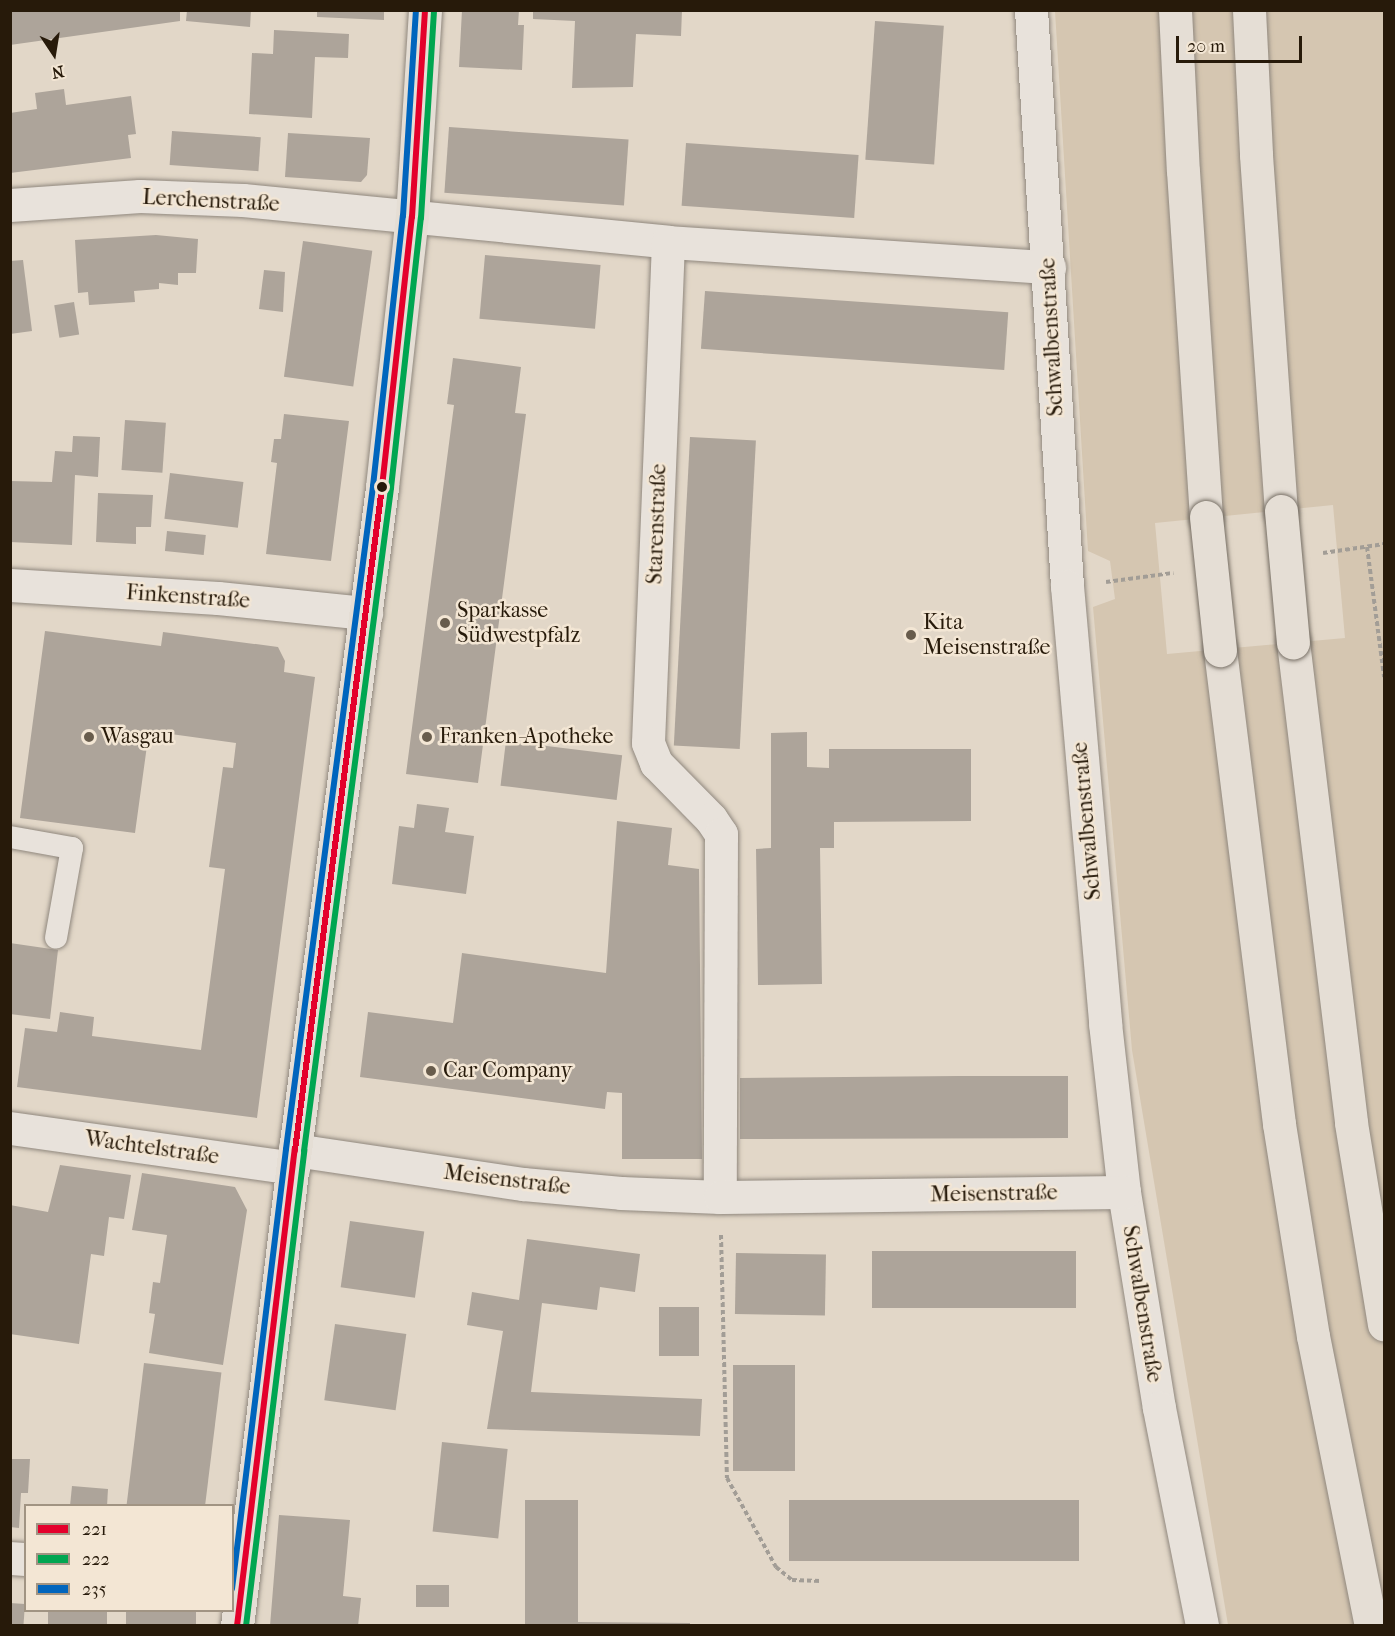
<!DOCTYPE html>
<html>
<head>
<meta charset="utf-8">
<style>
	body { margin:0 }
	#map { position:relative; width:1395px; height:1636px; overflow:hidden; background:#e2d7c8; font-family:"IM FELL French Canon",serif }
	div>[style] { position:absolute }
	.green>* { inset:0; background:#d5c6b1 }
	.building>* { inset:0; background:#ada49a; transform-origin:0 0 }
	.path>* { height:4px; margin-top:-2px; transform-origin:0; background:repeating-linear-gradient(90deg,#a29d96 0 4.5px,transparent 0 7.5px) }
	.roads { filter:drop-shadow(0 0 2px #90887e) drop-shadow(0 0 2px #90887e) }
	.service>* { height:22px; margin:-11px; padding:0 11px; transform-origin:11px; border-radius:11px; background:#e8e2db }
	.minor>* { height:33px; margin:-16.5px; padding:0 16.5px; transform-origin:16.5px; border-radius:16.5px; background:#e8e2db }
	.primary>* { height:33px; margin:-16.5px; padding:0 16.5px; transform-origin:16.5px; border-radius:16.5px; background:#e5ded5 }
	.motorway>* { height:33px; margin:-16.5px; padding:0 16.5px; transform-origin:16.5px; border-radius:16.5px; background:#e5ded5 }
	.bridges { filter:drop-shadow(0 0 2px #766e64) drop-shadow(0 0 2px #766e64) }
	.motorway-bridge>* { height:33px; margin:-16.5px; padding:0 16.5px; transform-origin:16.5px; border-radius:16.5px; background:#e5ded5 }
	.bus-1>* { height:6px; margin:-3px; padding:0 3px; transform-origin:3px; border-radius:3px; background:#e4002b }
	.bus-2>* { height:6px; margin:-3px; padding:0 3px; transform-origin:3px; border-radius:3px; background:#00a651 }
	.bus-3>* { height:6px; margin:-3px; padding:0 3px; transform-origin:3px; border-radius:3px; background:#0065bd }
	.dots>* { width:16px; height:16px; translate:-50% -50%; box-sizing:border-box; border:3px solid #f3e6d4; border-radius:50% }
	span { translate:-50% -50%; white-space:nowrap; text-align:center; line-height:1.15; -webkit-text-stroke:5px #f3e6d4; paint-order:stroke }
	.street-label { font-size:22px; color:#271a0a }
	.poi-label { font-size:22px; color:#271a0a }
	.left { translate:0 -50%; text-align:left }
	.frame { position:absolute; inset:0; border:12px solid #271a0a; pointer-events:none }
	.legend { position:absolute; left:24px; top:1504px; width:210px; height:108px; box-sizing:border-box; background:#f3e6d4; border:2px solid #a19483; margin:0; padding:8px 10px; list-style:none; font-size:18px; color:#271a0a }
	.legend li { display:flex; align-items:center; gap:12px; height:30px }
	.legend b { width:30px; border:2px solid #a19483 }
	.north { position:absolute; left:24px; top:24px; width:60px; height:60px; -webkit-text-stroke:4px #f3e6d4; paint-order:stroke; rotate:168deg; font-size:16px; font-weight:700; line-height:24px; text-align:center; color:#271a0a }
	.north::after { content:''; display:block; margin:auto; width:21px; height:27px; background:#271a0a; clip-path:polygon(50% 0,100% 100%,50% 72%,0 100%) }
	.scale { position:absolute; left:1176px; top:36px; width:126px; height:27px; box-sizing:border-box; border:3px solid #271a0a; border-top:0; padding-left:8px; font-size:18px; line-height:21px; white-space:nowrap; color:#271a0a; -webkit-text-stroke:4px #f3e6d4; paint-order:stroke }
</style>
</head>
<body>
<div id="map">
	<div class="green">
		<i style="clip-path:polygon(evenodd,1055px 11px,1384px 11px,1384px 1625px,1228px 1625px,1132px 1050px,1093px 607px,1115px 599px,1110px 561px,1088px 551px,1055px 11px,1333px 505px,1345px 638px,1167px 654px,1155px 523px,1333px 505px)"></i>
	</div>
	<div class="building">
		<i style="clip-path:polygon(10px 10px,180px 10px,180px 21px,10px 45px)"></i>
		<i style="clip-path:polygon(187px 10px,251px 10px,250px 27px,186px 21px)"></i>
		<i style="clip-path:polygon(317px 10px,384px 10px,384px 20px,317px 17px)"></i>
		<i style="clip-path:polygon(462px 10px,519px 10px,518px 25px,524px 25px,522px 70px,459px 67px)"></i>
		<i style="clip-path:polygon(533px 10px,682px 10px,681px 36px,636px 34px,633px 87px,572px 88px,575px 21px,533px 19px)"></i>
		<i style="left:875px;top:21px;width:69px;height:139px;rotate:4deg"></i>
		<i style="clip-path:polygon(274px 30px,349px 34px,348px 58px,315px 57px,312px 118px,249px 114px,252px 53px,273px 54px)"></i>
		<i style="clip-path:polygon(64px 89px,66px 105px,131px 96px,136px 134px,128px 135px,131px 158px,10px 173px,10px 113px,37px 109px,35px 93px)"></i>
		<i style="left:449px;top:127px;width:180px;height:66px;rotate:4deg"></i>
		<i style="left:172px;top:131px;width:89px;height:34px;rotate:4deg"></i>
		<i style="clip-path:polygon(288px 133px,370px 138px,367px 175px,361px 182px,285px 177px)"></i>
		<i style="left:686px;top:143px;width:173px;height:63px;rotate:4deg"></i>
		<i style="clip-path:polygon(156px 235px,198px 239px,196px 273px,178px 273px,178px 285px,159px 283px,159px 289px,134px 291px,135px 302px,89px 305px,88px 292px,78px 293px,75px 240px)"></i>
		<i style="left:303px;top:241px;width:70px;height:137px;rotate:8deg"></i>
		<i style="left:485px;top:255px;width:116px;height:64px;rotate:5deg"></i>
		<i style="clip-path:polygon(23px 260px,32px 331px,10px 334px,10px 261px)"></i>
		<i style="clip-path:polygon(264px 270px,285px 272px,283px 312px,259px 309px)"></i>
		<i style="left:705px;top:291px;width:304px;height:58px;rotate:4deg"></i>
		<i style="left:74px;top:302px;width:33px;height:20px;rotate:81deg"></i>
		<i style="clip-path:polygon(453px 358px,521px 367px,515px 413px,526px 414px,478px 783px,406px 774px,454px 405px,447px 404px)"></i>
		<i style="clip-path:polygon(284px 414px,349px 421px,331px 561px,266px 554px,277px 463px,271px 462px,274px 439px,281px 439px)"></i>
		<i style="left:125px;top:420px;width:41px;height:50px;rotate:4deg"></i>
		<i style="clip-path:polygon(73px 436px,100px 437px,98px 477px,75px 475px,72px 545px,10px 542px,10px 481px,52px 482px,55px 451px,72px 452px)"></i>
		<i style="left:690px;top:437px;width:66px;height:309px;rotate:3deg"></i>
		<i style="left:170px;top:473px;width:74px;height:46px;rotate:7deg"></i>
		<i style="clip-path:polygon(98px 493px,153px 495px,151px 527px,136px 527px,136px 544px,96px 542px)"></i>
		<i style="left:167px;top:531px;width:39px;height:20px;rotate:6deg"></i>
		<i style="clip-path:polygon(45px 631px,161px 646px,163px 632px,278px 647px,285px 661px,284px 672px,315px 677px,257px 1118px,17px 1087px,25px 1028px,57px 1032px,60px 1012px,94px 1017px,92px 1036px,201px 1050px,225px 869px,209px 867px,223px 767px,233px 768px,236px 743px,149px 731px,135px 833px,20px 818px)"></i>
		<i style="clip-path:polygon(807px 732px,807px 767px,829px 768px,829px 749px,971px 749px,971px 821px,834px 822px,834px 848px,820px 848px,822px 984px,758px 985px,756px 849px,771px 848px,771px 733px)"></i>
		<i style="left:506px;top:741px;width:117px;height:45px;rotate:7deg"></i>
		<i style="clip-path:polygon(417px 804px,449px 808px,445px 832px,474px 836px,466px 894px,392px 884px,399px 826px,414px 828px)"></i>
		<i style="clip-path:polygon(617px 821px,672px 828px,668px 865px,699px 869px,702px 1159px,622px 1159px,622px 1093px,607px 1092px,605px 1109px,360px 1077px,368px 1012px,453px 1023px,462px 953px,606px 973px)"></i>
		<i style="clip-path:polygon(10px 943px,58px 950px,50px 1019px,10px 1014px)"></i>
		<i style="clip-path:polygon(958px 1076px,1068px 1076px,1068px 1138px,740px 1139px,740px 1078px)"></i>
		<i style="clip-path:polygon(60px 1165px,131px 1175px,124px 1219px,109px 1217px,104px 1256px,91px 1254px,79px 1344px,10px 1334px,10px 1205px,48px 1212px)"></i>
		<i style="clip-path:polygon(142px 1173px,235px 1187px,247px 1210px,223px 1365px,149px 1353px,155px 1314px,149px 1313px,153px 1282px,160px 1283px,167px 1235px,132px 1230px)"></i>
		<i style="left:350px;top:1221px;width:75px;height:67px;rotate:8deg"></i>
		<i style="clip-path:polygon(527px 1239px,640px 1254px,635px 1292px,600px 1287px,597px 1310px,542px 1303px,531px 1392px,702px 1399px,700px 1436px,487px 1429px,503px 1331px,467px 1325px,472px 1292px,519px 1300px)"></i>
		<i style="left:1076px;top:1251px;width:57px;height:204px;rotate:90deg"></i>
		<i style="left:736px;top:1253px;width:90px;height:61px;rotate:1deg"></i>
		<i style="left:699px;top:1307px;width:49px;height:40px;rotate:90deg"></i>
		<i style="left:335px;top:1324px;width:72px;height:77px;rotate:8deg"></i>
		<i style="left:144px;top:1363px;width:78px;height:144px;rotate:7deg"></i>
		<i style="left:733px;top:1365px;width:62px;height:106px"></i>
		<i style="left:442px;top:1442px;width:66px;height:90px;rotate:6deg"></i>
		<i style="clip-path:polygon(10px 1459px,30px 1459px,28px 1493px,21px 1493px,19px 1528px,10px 1527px)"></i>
		<i style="clip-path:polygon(72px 1486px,108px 1489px,107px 1506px,70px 1506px)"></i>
		<i style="clip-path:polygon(525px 1500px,578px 1500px,578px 1622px,690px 1623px,690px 1626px,525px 1626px)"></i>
		<i style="left:1079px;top:1500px;width:61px;height:290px;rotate:90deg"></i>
		<i style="clip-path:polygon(279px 1515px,350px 1520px,343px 1596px,361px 1598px,358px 1626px,270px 1626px)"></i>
		<i style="left:416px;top:1585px;width:33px;height:22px"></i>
		<i style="left:10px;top:1603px;width:15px;height:23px;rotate:4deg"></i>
		<i style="left:48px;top:1611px;width:59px;height:15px"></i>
		<i style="left:126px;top:1611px;width:70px;height:15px"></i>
	</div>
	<div class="path">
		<i style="left:1367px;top:547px;width:131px;rotate:82.5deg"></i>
		<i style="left:1323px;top:553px;width:62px;rotate:-8.4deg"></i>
		<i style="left:1106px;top:582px;width:68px;rotate:-7.7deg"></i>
		<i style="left:721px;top:1235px;width:243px;rotate:88.6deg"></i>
		<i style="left:727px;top:1478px;width:102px;rotate:61.2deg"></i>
		<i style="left:776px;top:1567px;width:21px;rotate:39deg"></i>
		<i style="left:792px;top:1580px;width:29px;rotate:2deg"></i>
	</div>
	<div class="roads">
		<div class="service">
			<i style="left:10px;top:837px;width:63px;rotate:10.1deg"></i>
			<i style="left:72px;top:848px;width:91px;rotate:100.1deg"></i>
		</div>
		<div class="minor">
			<i style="left:1031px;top:10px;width:577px;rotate:86.42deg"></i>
			<i style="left:1067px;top:586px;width:439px;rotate:85deg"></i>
			<i style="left:1105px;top:1023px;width:170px;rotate:83.6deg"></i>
			<i style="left:1124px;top:1192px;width:219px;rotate:80.8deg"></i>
			<i style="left:1159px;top:1408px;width:222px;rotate:78.8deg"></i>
			<i style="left:10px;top:205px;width:130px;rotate:-4deg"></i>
			<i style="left:140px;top:196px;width:103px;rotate:2.2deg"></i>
			<i style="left:243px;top:200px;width:427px;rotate:5.6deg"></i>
			<i style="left:668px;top:242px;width:382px;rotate:3.8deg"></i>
			<i style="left:668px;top:242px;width:501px;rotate:92.29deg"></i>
			<i style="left:648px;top:743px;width:22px;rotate:68deg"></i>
			<i style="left:656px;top:763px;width:78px;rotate:45.5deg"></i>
			<i style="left:711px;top:819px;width:18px;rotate:56deg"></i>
			<i style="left:721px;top:834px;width:363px;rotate:90.2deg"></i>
			<i style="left:10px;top:585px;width:208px;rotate:3.6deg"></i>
			<i style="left:218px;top:598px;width:149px;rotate:5.8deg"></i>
			<i style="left:10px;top:1128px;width:286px;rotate:8deg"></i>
			<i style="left:295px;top:1150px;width:231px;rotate:8.5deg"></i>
			<i style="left:523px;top:1184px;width:98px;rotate:5.2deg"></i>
			<i style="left:621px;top:1193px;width:99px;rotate:2.3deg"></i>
			<i style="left:720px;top:1197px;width:404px;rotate:-0.7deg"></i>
			<i style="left:10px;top:1558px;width:16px;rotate:4deg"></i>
		</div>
		<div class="primary">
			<i style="left:237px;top:1626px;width:480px;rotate:-83.1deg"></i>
			<i style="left:295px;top:1150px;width:669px;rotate:-82.52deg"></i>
			<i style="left:382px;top:487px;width:272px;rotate:-83.7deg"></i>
			<i style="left:412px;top:217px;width:207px;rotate:-86.4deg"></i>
		</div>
		<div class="motorway">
			<i style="left:1175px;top:10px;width:161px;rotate:87.2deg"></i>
			<i style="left:1183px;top:171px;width:347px;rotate:86.2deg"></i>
			<i style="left:1249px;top:10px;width:145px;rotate:87.2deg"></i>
			<i style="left:1256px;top:155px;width:357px;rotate:86deg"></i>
			<i style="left:1293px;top:642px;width:484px;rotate:83.1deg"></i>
			<i style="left:1351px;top:1123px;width:204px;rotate:80.7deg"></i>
			<i style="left:1220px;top:650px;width:478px;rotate:82.9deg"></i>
			<i style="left:1279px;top:1124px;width:215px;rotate:80.9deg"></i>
			<i style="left:1313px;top:1336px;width:296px;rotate:78.7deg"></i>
		</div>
	</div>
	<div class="bridges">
		<div class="motorway-bridge">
			<i style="left:1281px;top:511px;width:132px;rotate:84.8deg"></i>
			<i style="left:1206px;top:517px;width:134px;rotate:84deg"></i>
		</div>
	</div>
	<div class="bus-1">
		<i style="left:237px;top:1626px;width:480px;rotate:-83.1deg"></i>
		<i style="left:295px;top:1150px;width:669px;rotate:-82.52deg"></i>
		<i style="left:382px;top:487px;width:272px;rotate:-83.7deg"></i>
		<i style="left:412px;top:217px;width:207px;rotate:-86.4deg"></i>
	</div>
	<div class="bus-2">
		<i style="left:246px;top:1626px;width:479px;rotate:-83deg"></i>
		<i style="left:304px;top:1151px;width:669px;rotate:-82.52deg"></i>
		<i style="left:391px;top:488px;width:272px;rotate:-83.7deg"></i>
		<i style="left:421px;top:218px;width:207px;rotate:-86.4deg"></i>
	</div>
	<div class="bus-3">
		<i style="left:232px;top:1589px;width:443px;rotate:-83deg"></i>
		<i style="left:286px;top:1149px;width:669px;rotate:-82.52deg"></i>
		<i style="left:373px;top:486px;width:272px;rotate:-83.7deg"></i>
		<i style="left:403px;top:216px;width:206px;rotate:-86.4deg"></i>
	</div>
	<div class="dots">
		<i style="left:382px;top:487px;background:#271a0a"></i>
		<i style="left:445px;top:623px;background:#685c4c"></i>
		<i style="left:911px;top:635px;background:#685c4c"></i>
		<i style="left:89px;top:737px;background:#685c4c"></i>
		<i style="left:427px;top:737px;background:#685c4c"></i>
		<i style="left:431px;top:1071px;background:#685c4c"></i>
	</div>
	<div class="street-label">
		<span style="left:211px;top:201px;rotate:3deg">Lerchenstraße</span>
		<span style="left:1052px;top:337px;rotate:-93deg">Schwalbenstraße</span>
		<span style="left:657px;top:524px;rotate:-88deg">Starenstraße</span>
		<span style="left:188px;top:597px;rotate:4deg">Finkenstraße</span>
		<span style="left:1087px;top:821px;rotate:-95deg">Schwalbenstraße</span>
		<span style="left:152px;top:1148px;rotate:8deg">Wachtelstraße</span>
		<span style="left:507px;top:1180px;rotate:7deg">Meisenstraße</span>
		<span style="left:994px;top:1194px;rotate:-1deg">Meisenstraße</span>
		<span style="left:1142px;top:1304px;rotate:81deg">Schwalbenstraße</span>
	</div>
	<div class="poi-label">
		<span class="left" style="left:457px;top:623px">Sparkasse<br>Südwestpfalz</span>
		<span class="left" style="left:923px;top:635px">Kita<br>Meisenstraße</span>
		<span class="left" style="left:101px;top:737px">Wasgau</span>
		<span class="left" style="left:439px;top:737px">Franken-Apotheke</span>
		<span class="left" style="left:443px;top:1071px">Car Company</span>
	</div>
	<div class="frame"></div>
	<ul class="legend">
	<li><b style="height:8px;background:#e4002b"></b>221</li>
	<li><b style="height:8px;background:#00a651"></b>222</li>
	<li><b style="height:8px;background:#0065bd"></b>235</li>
	</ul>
	<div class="north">N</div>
	<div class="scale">20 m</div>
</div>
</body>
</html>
